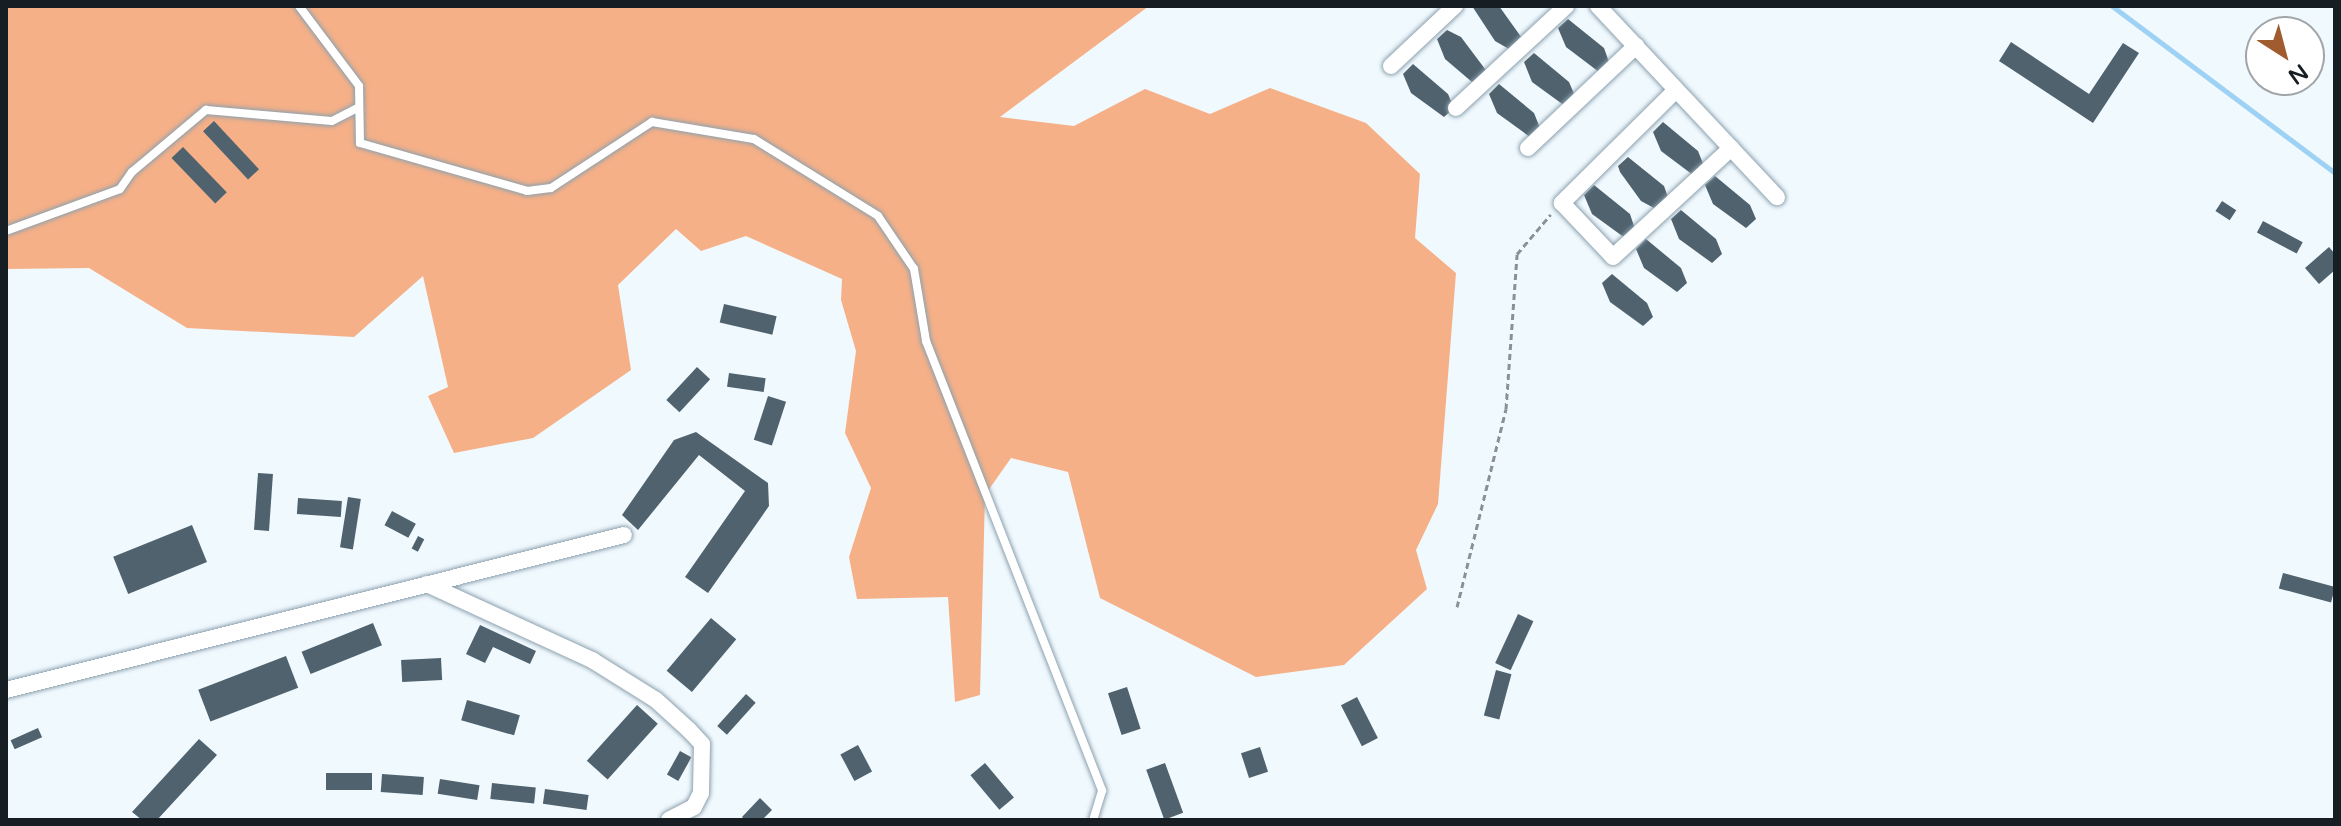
<!DOCTYPE html>
<html>
<head>
<meta charset="utf-8">
<style>
	body { margin:0 }
	#map { position:relative; width:2341px; height:826px; overflow:hidden; background:#f0f9fe; font-family:"Varela Round",sans-serif }
	div>[style] { position:absolute }
	.forest>* { inset:0; background:#f5b088 }
	.stream>* { height:5px; margin:-2.5px; padding:0 2.5px; transform-origin:2.5px; border-radius:2.5px; background:#9dd2f4 }
	.building>* { inset:0; background:#4f626e; transform-origin:0 0 }
	.path>* { height:3px; margin-top:-1.5px; transform-origin:0; background:repeating-linear-gradient(90deg,#899196 0 6px,transparent 0 10px) }
	.roads { filter:drop-shadow(0 0 2px #8ca1ae) drop-shadow(0 0 2px #8ca1ae) }
	.lane>* { height:8px; margin:-4px; padding:0 4px; transform-origin:4px; border-radius:4px; background:#fff }
	.street>* { height:16px; margin:-8px; padding:0 8px; transform-origin:8px; border-radius:8px; background:#fff }
	span { translate:-50% -50%; white-space:nowrap; text-align:center; line-height:1.15; -webkit-text-stroke:8px #fff; paint-order:stroke }
	.frame { position:absolute; inset:0; border:8px solid #161e23; pointer-events:none }
	.north { position:absolute; left:2245px; top:16px; width:80px; height:80px; box-sizing:border-box; background:#fff; border:2px solid #a2a5a7; border-radius:50%; rotate:144deg; font-size:22px; font-weight:700; line-height:32px; text-align:center; color:#161e23 }
	.north::after { content:''; display:block; margin:auto; width:28px; height:36px; background:#a05b2e; clip-path:polygon(50% 0,100% 100%,50% 72%,0 100%) }
</style>
</head>
<body>
<div id="map">
	<div class="forest">
		<i style="clip-path:polygon(6px 6px,1149px 6px,1000px 117px,1074px 126px,1145px 89px,1210px 114px,1270px 88px,1366px 123px,1420px 174px,1415px 238px,1456px 273px,1438px 504px,1416px 550px,1427px 589px,1344px 665px,1256px 677px,1100px 598px,1068px 472px,1011px 458px,985px 495px,980px 695px,955px 702px,948px 597px,857px 599px,849px 557px,871px 488px,845px 433px,856px 351px,841px 300px,842px 279px,746px 236px,701px 251px,676px 229px,618px 285px,631px 370px,533px 438px,454px 453px,428px 396px,448px 387px,423px 276px,354px 337px,187px 328px,89px 268px,6px 269px)"></i>
	</div>
	<div class="stream">
		<i style="left:2112px;top:6px;width:279px;rotate:36.8deg"></i>
	</div>
	<div class="building">
		<i style="clip-path:polygon(1472px 6px,1499px 6px,1524px 41px,1509px 49px,1495px 41px)"></i>
		<i style="clip-path:polygon(1568px 19px,1604px 48px,1609px 62px,1599px 72px,1566px 47px,1558px 28px)"></i>
		<i style="clip-path:polygon(1447px 30px,1461px 37px,1488px 73px,1472px 82px,1445px 59px,1437px 39px)"></i>
		<i style="clip-path:polygon(2011px 42px,2089px 94px,2123px 43px,2139px 53px,2093px 123px,1999px 61px)"></i>
		<i style="clip-path:polygon(1534px 53px,1569px 82px,1575px 96px,1565px 106px,1532px 82px,1524px 62px)"></i>
		<i style="clip-path:polygon(1413px 64px,1448px 94px,1454px 108px,1444px 117px,1411px 93px,1403px 74px)"></i>
		<i style="clip-path:polygon(1499px 84px,1534px 113px,1540px 128px,1530px 137px,1497px 113px,1489px 94px)"></i>
		<i style="left:214px;top:121px;width:66px;height:15px;rotate:47deg"></i>
		<i style="clip-path:polygon(1663px 122px,1698px 151px,1704px 166px,1693px 175px,1661px 151px,1653px 132px)"></i>
		<i style="left:183px;top:147px;width:63px;height:16px;rotate:46deg"></i>
		<i style="clip-path:polygon(1628px 157px,1664px 186px,1669px 200px,1654px 208px,1641px 201px,1620px 172px,1618px 166px)"></i>
		<i style="clip-path:polygon(1715px 176px,1750px 205px,1756px 219px,1746px 228px,1713px 204px,1705px 185px)"></i>
		<i style="clip-path:polygon(1594px 185px,1630px 214px,1635px 229px,1625px 238px,1592px 214px,1584px 195px)"></i>
		<i style="left:2222px;top:201px;width:17px;height:12px;rotate:33deg"></i>
		<i style="clip-path:polygon(1681px 210px,1716px 239px,1722px 254px,1712px 263px,1679px 239px,1671px 219px)"></i>
		<i style="left:2263px;top:221px;width:45px;height:13px;rotate:28deg"></i>
		<i style="clip-path:polygon(1646px 239px,1681px 268px,1687px 283px,1677px 292px,1644px 268px,1636px 249px)"></i>
		<i style="clip-path:polygon(2329px 247px,2335px 254px,2335px 270px,2319px 284px,2305px 268px)"></i>
		<i style="clip-path:polygon(1612px 274px,1647px 303px,1653px 317px,1643px 326px,1610px 302px,1602px 283px)"></i>
		<i style="left:724px;top:304px;width:54px;height:19px;rotate:13deg"></i>
		<i style="left:697px;top:367px;width:18px;height:45px;rotate:43deg"></i>
		<i style="left:729px;top:373px;width:37px;height:14px;rotate:8deg"></i>
		<i style="left:768px;top:396px;width:19px;height:46px;rotate:18deg"></i>
		<i style="clip-path:polygon(696px 432px,768px 483px,769px 506px,708px 593px,685px 577px,745px 491px,699px 455px,638px 530px,622px 515px,674px 440px)"></i>
		<i style="left:258px;top:473px;width:15px;height:57px;rotate:4deg"></i>
		<i style="left:348px;top:497px;width:13px;height:51px;rotate:9deg"></i>
		<i style="left:298px;top:498px;width:44px;height:16px;rotate:4deg"></i>
		<i style="left:392px;top:511px;width:27px;height:16px;rotate:28deg"></i>
		<i style="left:192px;top:525px;width:40px;height:85px;rotate:68deg"></i>
		<i style="left:418px;top:536px;width:7px;height:14px;rotate:27deg"></i>
		<i style="left:2283px;top:573px;width:54px;height:16px;rotate:15deg"></i>
		<i style="left:1518px;top:614px;width:17px;height:54px;rotate:25deg"></i>
		<i style="left:711px;top:618px;width:33px;height:69px;rotate:40deg"></i>
		<i style="left:373px;top:623px;width:24px;height:77px;rotate:68deg"></i>
		<i style="clip-path:polygon(480px 625px,536px 651px,530px 664px,493px 647px,485px 663px,466px 654px)"></i>
		<i style="left:286px;top:656px;width:34px;height:94px;rotate:69deg"></i>
		<i style="left:441px;top:658px;width:22px;height:40px;rotate:87deg"></i>
		<i style="left:1496px;top:670px;width:16px;height:47px;rotate:15deg"></i>
		<i style="left:1127px;top:687px;width:44px;height:20px;rotate:72deg"></i>
		<i style="left:746px;top:694px;width:13px;height:43px;rotate:42deg"></i>
		<i style="left:1357px;top:697px;width:46px;height:18px;rotate:63deg"></i>
		<i style="left:467px;top:700px;width:55px;height:21px;rotate:16deg"></i>
		<i style="left:637px;top:705px;width:28px;height:75px;rotate:42deg"></i>
		<i style="left:38px;top:728px;width:10px;height:30px;rotate:66deg"></i>
		<i style="clip-path:polygon(199px 739px,217px 755px,157px 820px,142px 820px,132px 812px)"></i>
		<i style="left:858px;top:745px;width:30px;height:20px;rotate:62deg"></i>
		<i style="left:1260px;top:747px;width:26px;height:20px;rotate:72deg"></i>
		<i style="left:680px;top:751px;width:13px;height:27px;rotate:29deg"></i>
		<i style="left:985px;top:763px;width:45px;height:19px;rotate:50deg"></i>
		<i style="left:1165px;top:763px;width:53px;height:20px;rotate:70deg"></i>
		<i style="left:372px;top:773px;width:17px;height:46px;rotate:90deg"></i>
		<i style="left:382px;top:774px;width:42px;height:18px;rotate:4deg"></i>
		<i style="left:440px;top:779px;width:40px;height:15px;rotate:9deg"></i>
		<i style="left:492px;top:783px;width:44px;height:16px;rotate:6deg"></i>
		<i style="left:545px;top:789px;width:44px;height:15px;rotate:8deg"></i>
		<i style="clip-path:polygon(760px 798px,772px 810px,762px 820px,745px 820px,742px 817px)"></i>
	</div>
	<div class="path">
		<i style="left:1457px;top:607px;width:204px;rotate:-76.1deg"></i>
		<i style="left:1506px;top:409px;width:155px;rotate:-85.9deg"></i>
		<i style="left:1517px;top:254px;width:52px;rotate:-49.6deg"></i>
	</div>
	<div class="roads">
		<div class="lane">
			<i style="left:299px;top:6px;width:100px;rotate:53.1deg"></i>
			<i style="left:359px;top:86px;width:57px;rotate:89deg"></i>
			<i style="left:360px;top:143px;width:174px;rotate:16deg"></i>
			<i style="left:527px;top:191px;width:24px;rotate:-7deg"></i>
			<i style="left:551px;top:188px;width:121px;rotate:-33.2deg"></i>
			<i style="left:652px;top:122px;width:103px;rotate:9.5deg"></i>
			<i style="left:754px;top:139px;width:146px;rotate:31.8deg"></i>
			<i style="left:878px;top:216px;width:64px;rotate:55.8deg"></i>
			<i style="left:914px;top:269px;width:73px;rotate:80.5deg"></i>
			<i style="left:926px;top:341px;width:483px;rotate:68.6deg"></i>
			<i style="left:1102px;top:791px;width:30px;rotate:107deg"></i>
			<i style="left:6px;top:231px;width:121px;rotate:-20.2deg"></i>
			<i style="left:120px;top:189px;width:21px;rotate:-55deg"></i>
			<i style="left:132px;top:172px;width:97px;rotate:-40deg"></i>
			<i style="left:206px;top:110px;width:126px;rotate:5deg"></i>
			<i style="left:332px;top:121px;width:30px;rotate:-27deg"></i>
		</div>
		<div class="street">
			<i style="left:1598px;top:6px;width:262px;rotate:46.9deg"></i>
			<i style="left:1391px;top:66px;width:88px;rotate:-43.2deg"></i>
			<i style="left:1676px;top:90px;width:161px;rotate:135.3deg"></i>
			<i style="left:1562px;top:203px;width:74px;rotate:46.6deg"></i>
			<i style="left:1613px;top:257px;width:161px;rotate:-42.7deg"></i>
			<i style="left:1456px;top:108px;width:150px;rotate:-42.8deg"></i>
			<i style="left:1528px;top:148px;width:149px;rotate:-43.4deg"></i>
			<i style="left:427px;top:584px;width:182px;rotate:24.7deg"></i>
			<i style="left:592px;top:660px;width:75px;rotate:32deg"></i>
			<i style="left:656px;top:700px;width:45px;rotate:42.3deg"></i>
			<i style="left:689px;top:730px;width:19px;rotate:47deg"></i>
			<i style="left:702px;top:744px;width:49px;rotate:91.2deg"></i>
			<i style="left:701px;top:793px;width:16px;rotate:117deg"></i>
			<i style="left:694px;top:807px;width:28px;rotate:153deg"></i>
			<i style="left:6px;top:690px;width:637px;rotate:-14.08deg"></i>
		</div>
	</div>
	<div class="frame"></div>
	<div class="north">N</div>
</div>
</body>
</html>
